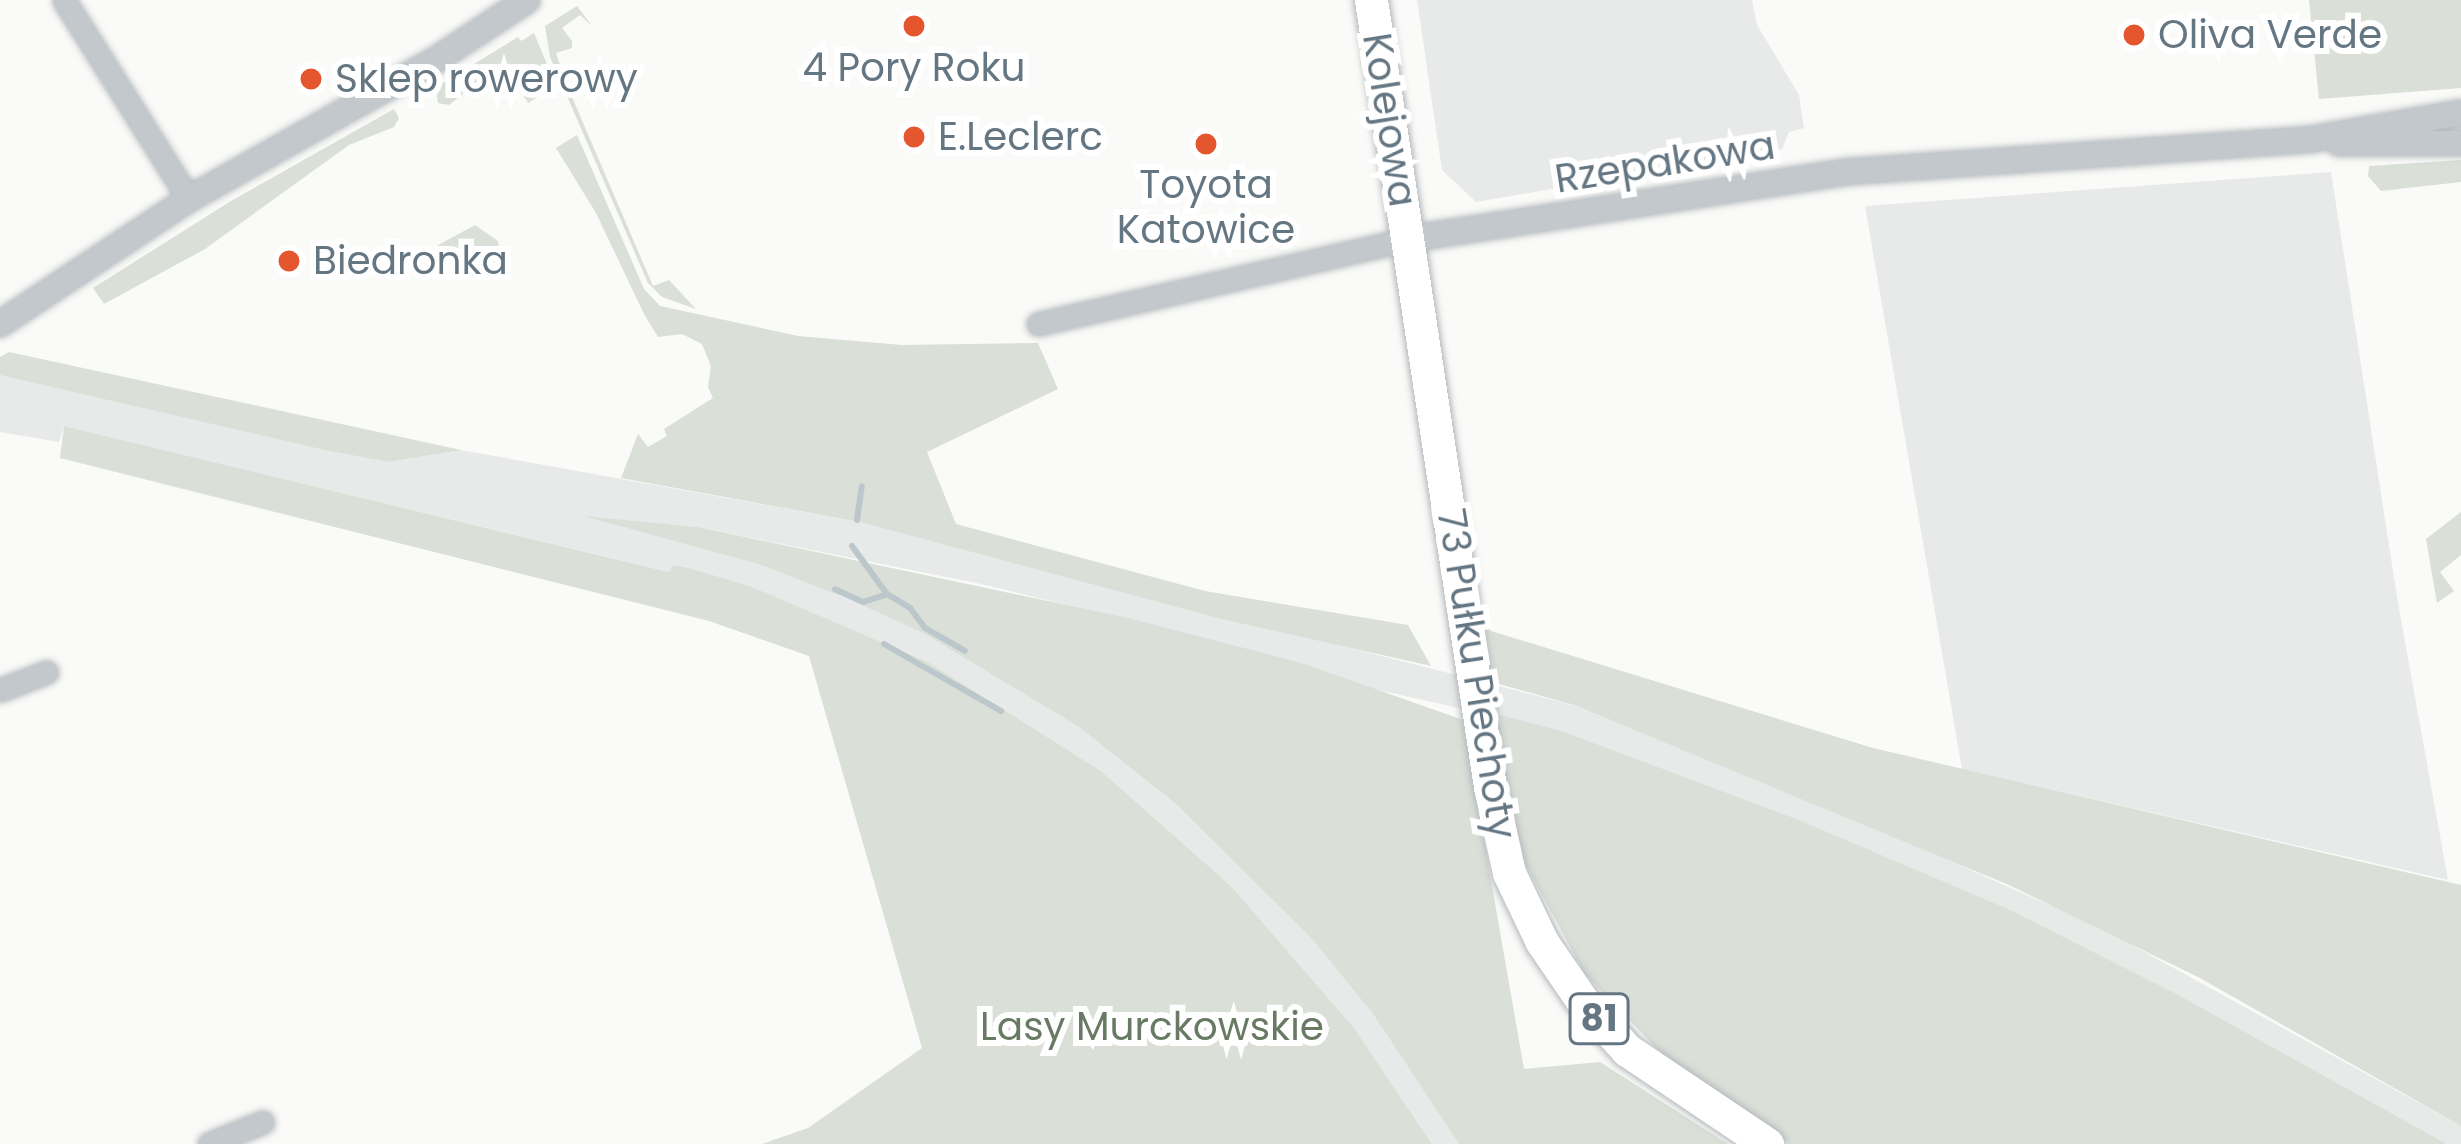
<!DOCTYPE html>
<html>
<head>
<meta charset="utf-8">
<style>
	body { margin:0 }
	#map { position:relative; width:2461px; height:1144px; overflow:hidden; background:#fafaf8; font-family:Poppins,sans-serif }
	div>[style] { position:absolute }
	.built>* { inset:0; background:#e8e9e9 }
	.green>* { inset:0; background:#dadfd7 }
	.stream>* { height:6px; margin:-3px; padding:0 3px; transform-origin:3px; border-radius:3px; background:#bbc7cb }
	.roads { filter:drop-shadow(0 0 3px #b5babe) drop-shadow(0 0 3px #b5babe) }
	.minor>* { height:21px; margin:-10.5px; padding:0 10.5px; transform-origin:10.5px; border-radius:10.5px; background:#c3c8cc }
	.tertiary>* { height:24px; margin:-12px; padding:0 12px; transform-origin:12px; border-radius:12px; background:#c3c8cc }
	.primary>* { height:33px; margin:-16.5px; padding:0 16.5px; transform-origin:16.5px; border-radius:16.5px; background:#fff }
	.dots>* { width:33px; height:33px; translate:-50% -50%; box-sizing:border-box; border:6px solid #fff; border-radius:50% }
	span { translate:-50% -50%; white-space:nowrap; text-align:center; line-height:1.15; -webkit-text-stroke:12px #fff; paint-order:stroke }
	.shield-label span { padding:3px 9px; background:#fff; border:3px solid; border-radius:9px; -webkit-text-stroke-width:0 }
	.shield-label { font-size:36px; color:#657683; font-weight:700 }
	.poi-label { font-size:39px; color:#657683 }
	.left { translate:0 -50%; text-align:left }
	.street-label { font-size:39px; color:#657683 }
	.park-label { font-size:39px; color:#687a64 }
</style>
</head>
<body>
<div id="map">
	<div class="built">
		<i style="clip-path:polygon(1417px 0,1752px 0,1757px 25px,1799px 95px,1804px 128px,1789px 132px,1782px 149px,1476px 202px,1442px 170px)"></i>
		<i style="clip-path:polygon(2331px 172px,2398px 603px,2448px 880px,1962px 769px,1865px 206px)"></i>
		<i style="clip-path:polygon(0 375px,389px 462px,461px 450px,860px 522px,1573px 705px,1872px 826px,2101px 928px,2461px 1126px,2461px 1144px,2447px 1144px,2175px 993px,2006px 908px,1797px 819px,1562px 731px,1374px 689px,1302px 663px,981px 584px,698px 527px,592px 517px,758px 564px,846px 598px,923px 633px,1079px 727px,1176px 804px,1312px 939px,1373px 1014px,1459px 1144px,1432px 1144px,1354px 1028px,1231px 886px,1101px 771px,928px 662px,750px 586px,689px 568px,673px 565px,670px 572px,64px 426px,59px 442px,0 432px)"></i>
	</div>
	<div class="green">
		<i style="clip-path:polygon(2309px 0,2461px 0,2461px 88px,2319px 99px)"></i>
		<i style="clip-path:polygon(577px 6px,592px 26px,580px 15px,562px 28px,572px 41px,572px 48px,556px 53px,566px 83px,653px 286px,669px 280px,696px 309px,662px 297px,648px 283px,550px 57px,545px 26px)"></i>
		<i style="clip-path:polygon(534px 33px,556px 86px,528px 103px,517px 85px,524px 79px,517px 66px,509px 70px,502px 64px,449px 105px,438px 103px,436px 87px,518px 37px,521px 41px)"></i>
		<i style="clip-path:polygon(394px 109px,399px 118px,394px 127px,349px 145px,205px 249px,104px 304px,93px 288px,231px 201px)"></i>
		<i style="clip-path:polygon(577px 135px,644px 289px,660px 306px,798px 336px,902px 345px,1038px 343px,1058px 389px,927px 452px,956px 524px,1205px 591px,1408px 625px,1431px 666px,1222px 619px,860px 522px,621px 478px,638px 434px,648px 447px,667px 436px,664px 429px,713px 398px,708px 387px,711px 366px,702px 344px,682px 334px,658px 337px,644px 314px,596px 213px,556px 148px)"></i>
		<i style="clip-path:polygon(2461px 160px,2461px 182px,2381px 191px,2368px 176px,2369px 166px)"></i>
		<i style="clip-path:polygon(475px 225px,498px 241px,501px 264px,481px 259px,443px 264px,430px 257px,431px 249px)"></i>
		<i style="clip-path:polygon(9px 352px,461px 450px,389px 462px,325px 450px,0 375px,0 357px)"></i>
		<i style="clip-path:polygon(64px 426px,669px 572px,673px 565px,689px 568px,750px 586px,928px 662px,1101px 771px,1231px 886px,1354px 1028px,1432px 1144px,762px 1144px,808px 1128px,922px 1048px,809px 656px,709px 621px,60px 458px)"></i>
		<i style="clip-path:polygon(2461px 512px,2461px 555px,2440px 572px,2454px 591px,2437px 603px,2426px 539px)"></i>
		<i style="clip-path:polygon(584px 516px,698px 527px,1128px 618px,1302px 663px,1463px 720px,1524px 1069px,1600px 1062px,1728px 1144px,1459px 1144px,1373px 1014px,1312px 939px,1176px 804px,1079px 727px,923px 633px,846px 598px,758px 564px)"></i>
		<i style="clip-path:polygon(1479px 619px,1491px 631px,1873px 748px,2461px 885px,2461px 1126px,2198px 977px,2009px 885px,1574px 705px,1488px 681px)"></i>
		<i style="clip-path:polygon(1492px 713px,1562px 731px,1797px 819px,2006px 908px,2175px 993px,2447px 1144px,1789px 1144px,1666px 1058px,1585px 974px,1523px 860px)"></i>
	</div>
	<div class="stream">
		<i style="left:857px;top:520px;width:34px;rotate:-82deg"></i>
		<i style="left:852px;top:546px;width:59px;rotate:53.9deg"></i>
		<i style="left:887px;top:594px;width:27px;rotate:31deg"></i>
		<i style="left:910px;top:608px;width:25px;rotate:53deg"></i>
		<i style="left:925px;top:628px;width:46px;rotate:29.9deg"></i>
		<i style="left:835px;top:589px;width:31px;rotate:25deg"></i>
		<i style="left:863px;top:602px;width:25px;rotate:-18deg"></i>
		<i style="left:884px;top:644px;width:135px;rotate:29.8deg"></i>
	</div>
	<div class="roads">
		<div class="minor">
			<i style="left:64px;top:0;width:235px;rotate:57.9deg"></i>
			<i style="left:1038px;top:324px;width:380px;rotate:-12.9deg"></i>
			<i style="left:0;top:690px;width:50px;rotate:-21deg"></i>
			<i style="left:209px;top:1144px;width:58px;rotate:-22.2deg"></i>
		</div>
		<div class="tertiary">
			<i style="left:2339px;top:143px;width:122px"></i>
			<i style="left:1408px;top:239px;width:442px;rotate:-8.7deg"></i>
			<i style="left:1845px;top:172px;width:469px;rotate:-4deg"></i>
			<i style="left:2313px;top:139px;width:150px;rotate:-10deg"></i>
			<i style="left:0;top:324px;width:227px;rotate:-33.5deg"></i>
			<i style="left:189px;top:199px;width:283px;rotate:-29.4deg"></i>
			<i style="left:436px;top:60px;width:109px;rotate:-33.4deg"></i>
		</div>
		<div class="primary">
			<i style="left:1371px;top:0;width:796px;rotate:81.4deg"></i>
			<i style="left:1490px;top:787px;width:88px;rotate:77.5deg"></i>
			<i style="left:1509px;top:873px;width:76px;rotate:64.4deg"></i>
			<i style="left:1542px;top:942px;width:69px;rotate:55.6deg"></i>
			<i style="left:1581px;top:999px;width:69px;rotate:48deg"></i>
			<i style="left:1627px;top:1050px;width:169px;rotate:33.9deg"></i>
		</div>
	</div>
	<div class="dots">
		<i style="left:914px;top:26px;background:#e4572e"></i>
		<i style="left:2134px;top:35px;background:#e4572e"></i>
		<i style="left:311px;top:79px;background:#e4572e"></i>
		<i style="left:914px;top:137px;background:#e4572e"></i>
		<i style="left:1206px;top:144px;background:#e4572e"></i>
		<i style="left:289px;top:261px;background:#e4572e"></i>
	</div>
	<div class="shield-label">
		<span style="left:1599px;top:1019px">81</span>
	</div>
	<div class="poi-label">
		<span class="left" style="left:2158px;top:35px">Oliva Verde</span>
		<span style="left:914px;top:68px">4 Pory Roku</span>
		<span class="left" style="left:335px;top:79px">Sklep rowerowy</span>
		<span class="left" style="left:938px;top:137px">E.Leclerc</span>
		<span style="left:1206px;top:208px">Toyota<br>Katowice</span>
		<span class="left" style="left:313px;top:261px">Biedronka</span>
	</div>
	<div class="street-label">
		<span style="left:1389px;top:120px;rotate:81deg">Kolejowa</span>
		<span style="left:1665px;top:163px;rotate:-9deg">Rzepakowa</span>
		<span style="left:1476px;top:674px;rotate:81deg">73 Pułku Piechoty</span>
	</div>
	<div class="park-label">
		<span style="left:1152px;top:1027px">Lasy Murckowskie</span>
	</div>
</div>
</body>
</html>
